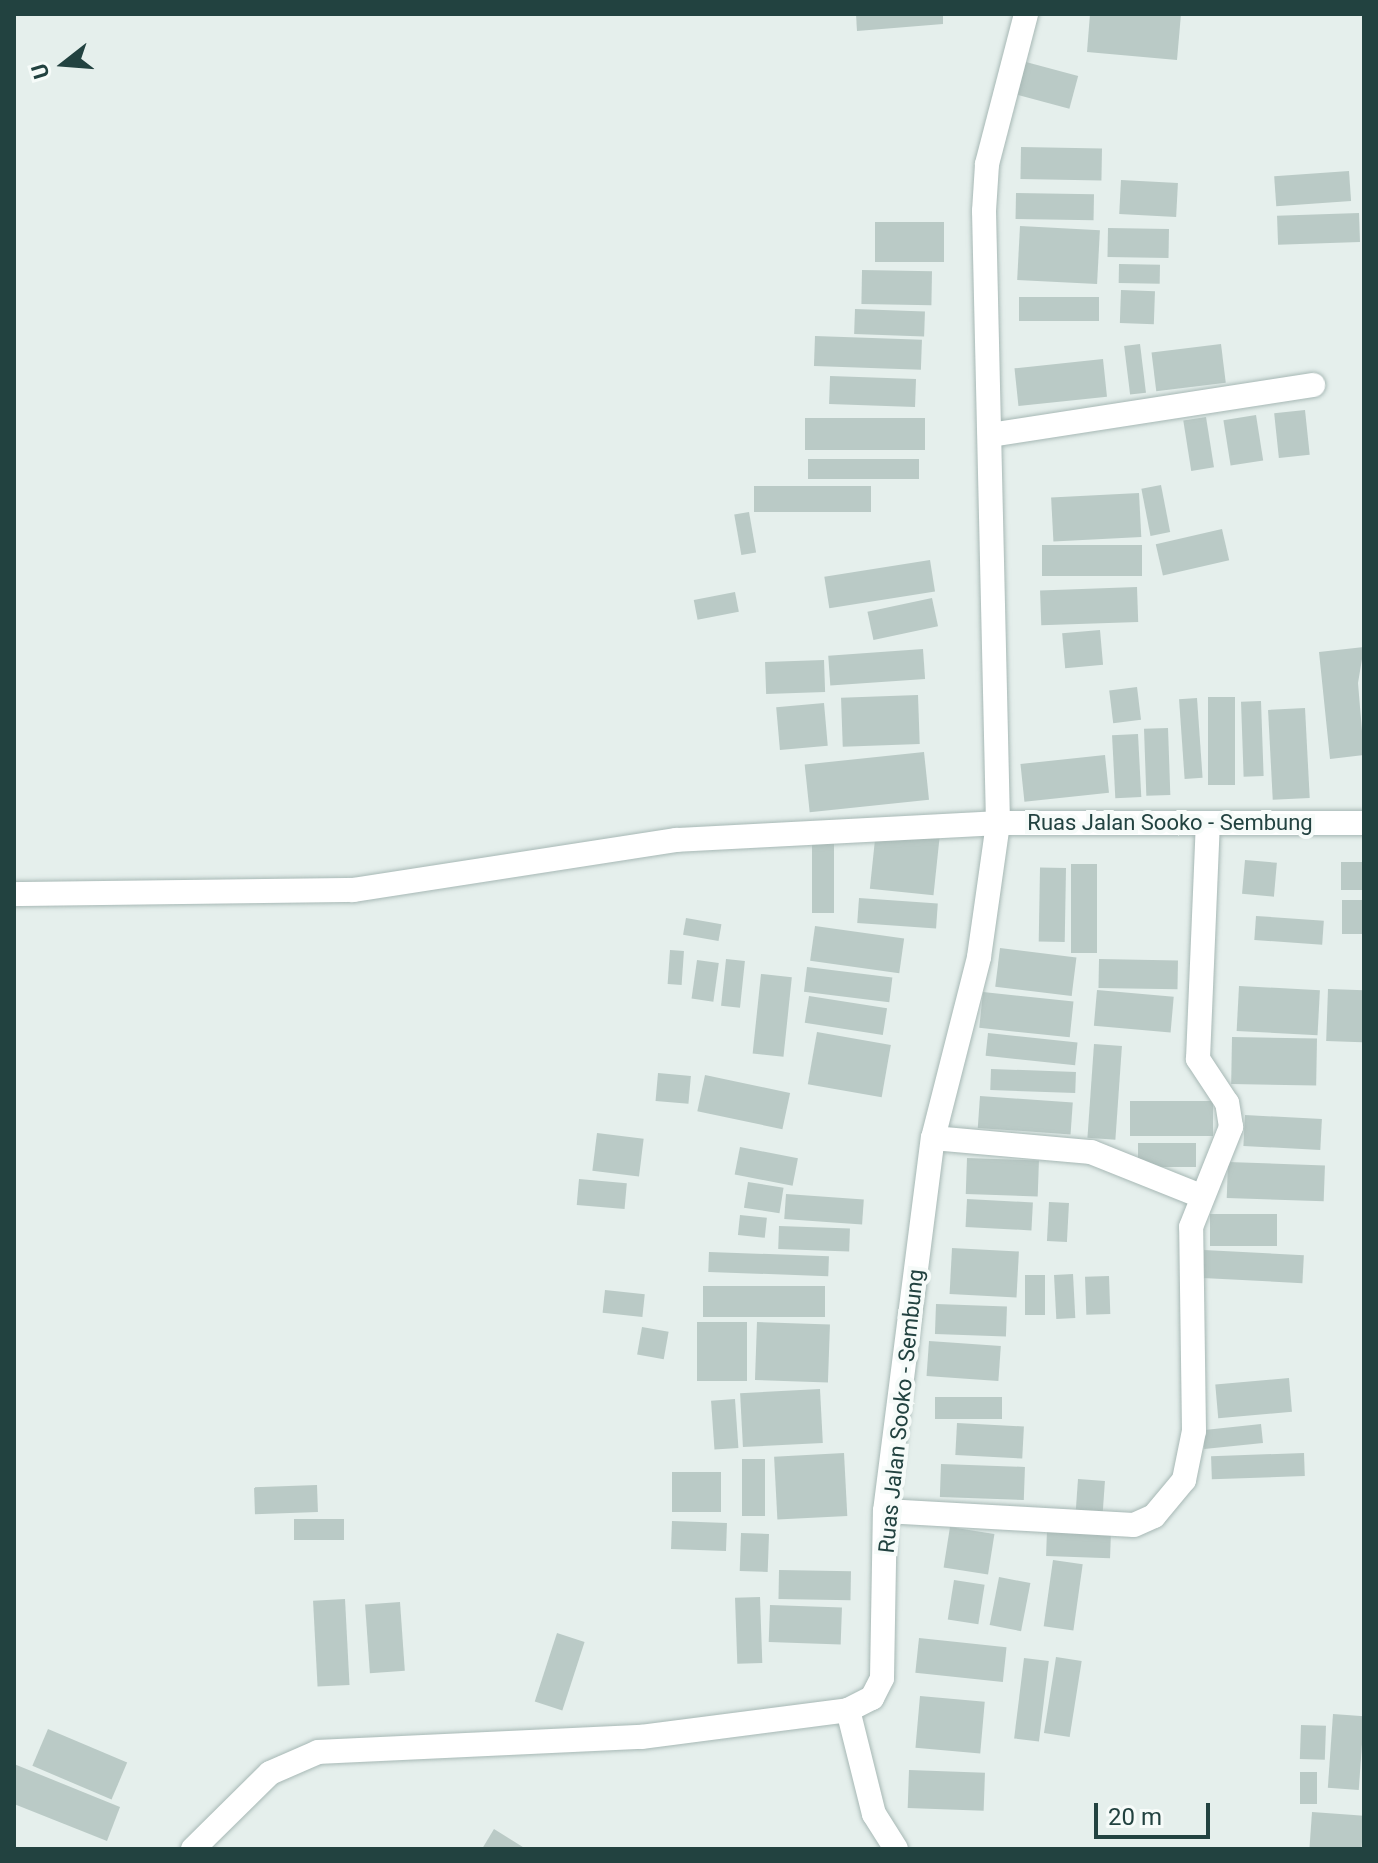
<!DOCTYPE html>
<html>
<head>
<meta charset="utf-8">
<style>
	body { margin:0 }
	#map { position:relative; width:1378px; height:1863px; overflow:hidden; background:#e5efec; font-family:Roboto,sans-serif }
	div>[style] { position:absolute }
	.building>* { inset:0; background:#bacac6; transform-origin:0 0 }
	.roads { filter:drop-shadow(0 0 2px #a7b8b5) drop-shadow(0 0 2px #a7b8b5) }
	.minor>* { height:24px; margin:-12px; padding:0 12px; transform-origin:12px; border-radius:12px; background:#fff }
	.secondary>* { height:24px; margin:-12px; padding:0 12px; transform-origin:12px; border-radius:12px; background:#fff }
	span { translate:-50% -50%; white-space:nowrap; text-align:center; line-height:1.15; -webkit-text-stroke:8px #f6fbf9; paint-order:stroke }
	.street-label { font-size:22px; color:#224240 }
	.frame { position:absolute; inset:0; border:16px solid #224240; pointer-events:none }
	.north { position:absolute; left:24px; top:24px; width:80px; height:80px; -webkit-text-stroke:6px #f6fbf9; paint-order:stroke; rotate:253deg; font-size:22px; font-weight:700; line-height:32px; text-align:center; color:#224240 }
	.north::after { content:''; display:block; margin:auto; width:28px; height:36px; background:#224240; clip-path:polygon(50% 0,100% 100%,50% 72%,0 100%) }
	.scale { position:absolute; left:1094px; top:1803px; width:116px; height:36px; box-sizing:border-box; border:4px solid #224240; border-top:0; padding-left:10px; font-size:24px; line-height:28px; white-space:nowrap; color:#224240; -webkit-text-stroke:6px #f6fbf9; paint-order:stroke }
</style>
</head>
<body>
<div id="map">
	<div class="building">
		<i style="clip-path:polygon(856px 14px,943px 14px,943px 24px,857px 31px)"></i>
		<i style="clip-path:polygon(1090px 14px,1181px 14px,1177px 60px,1087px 52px)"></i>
		<i style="left:1026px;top:62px;width:54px;height:34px;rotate:15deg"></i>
		<i style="left:1021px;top:147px;width:81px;height:32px;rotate:1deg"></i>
		<i style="left:1349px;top:171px;width:30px;height:75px;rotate:86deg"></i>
		<i style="left:1121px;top:180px;width:57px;height:34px;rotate:3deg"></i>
		<i style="left:1016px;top:193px;width:78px;height:26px;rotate:1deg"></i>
		<i style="left:1359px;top:213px;width:29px;height:82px;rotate:88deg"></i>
		<i style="left:875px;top:222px;width:69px;height:40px"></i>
		<i style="left:1020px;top:226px;width:80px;height:54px;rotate:3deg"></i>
		<i style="left:1108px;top:228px;width:61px;height:29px;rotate:1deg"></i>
		<i style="left:1119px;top:264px;width:41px;height:19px;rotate:1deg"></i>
		<i style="left:862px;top:270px;width:70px;height:34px;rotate:1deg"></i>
		<i style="left:1121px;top:290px;width:34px;height:33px;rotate:2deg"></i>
		<i style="left:1019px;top:297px;width:80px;height:24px"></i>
		<i style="left:855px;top:309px;width:70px;height:25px;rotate:2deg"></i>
		<i style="left:815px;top:336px;width:107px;height:30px;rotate:2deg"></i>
		<i style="left:1140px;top:344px;width:49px;height:16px;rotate:83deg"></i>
		<i style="left:1221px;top:344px;width:39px;height:70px;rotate:83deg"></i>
		<i style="left:1103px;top:359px;width:38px;height:89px;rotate:84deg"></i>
		<i style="left:916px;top:379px;width:28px;height:86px;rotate:92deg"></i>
		<i style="left:1305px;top:410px;width:45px;height:31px;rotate:84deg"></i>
		<i style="left:1256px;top:415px;width:46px;height:33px;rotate:81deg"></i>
		<i style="left:1206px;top:417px;width:51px;height:23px;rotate:81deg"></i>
		<i style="left:925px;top:418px;width:32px;height:120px;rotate:90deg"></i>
		<i style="left:919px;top:459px;width:20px;height:111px;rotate:90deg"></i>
		<i style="left:1161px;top:485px;width:48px;height:20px;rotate:79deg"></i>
		<i style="left:871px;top:486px;width:26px;height:117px;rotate:90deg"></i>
		<i style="left:1139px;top:493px;width:44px;height:88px;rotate:87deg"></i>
		<i style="left:749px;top:512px;width:41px;height:15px;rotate:80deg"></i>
		<i style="left:1222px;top:529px;width:32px;height:68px;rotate:77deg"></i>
		<i style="left:1142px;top:545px;width:31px;height:100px;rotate:90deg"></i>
		<i style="left:930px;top:560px;width:32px;height:107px;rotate:81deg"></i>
		<i style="left:1137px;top:587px;width:35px;height:97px;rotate:88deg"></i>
		<i style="left:735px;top:592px;width:20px;height:42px;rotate:79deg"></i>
		<i style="left:932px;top:598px;width:29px;height:66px;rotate:78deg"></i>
		<i style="left:1100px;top:630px;width:35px;height:38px;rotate:85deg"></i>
		<i style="clip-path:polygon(1364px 647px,1358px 683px,1364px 755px,1330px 759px,1319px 652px)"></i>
		<i style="left:923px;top:649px;width:30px;height:95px;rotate:86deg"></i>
		<i style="left:824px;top:660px;width:32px;height:59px;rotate:88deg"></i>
		<i style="left:1137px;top:687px;width:33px;height:28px;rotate:83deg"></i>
		<i style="left:918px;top:695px;width:49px;height:77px;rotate:88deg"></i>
		<i style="left:1208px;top:697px;width:27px;height:88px"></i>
		<i style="left:1197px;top:698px;width:80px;height:18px;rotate:86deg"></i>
		<i style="left:1261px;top:701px;width:75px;height:20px;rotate:88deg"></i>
		<i style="left:824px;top:703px;width:43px;height:48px;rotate:85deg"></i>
		<i style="left:1305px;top:708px;width:90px;height:37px;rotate:87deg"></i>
		<i style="left:1168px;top:728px;width:67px;height:24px;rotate:88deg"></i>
		<i style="left:1138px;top:734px;width:63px;height:26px;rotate:87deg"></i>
		<i style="left:924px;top:752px;width:48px;height:120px;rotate:84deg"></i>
		<i style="left:1105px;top:755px;width:38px;height:85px;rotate:84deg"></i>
		<i style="left:876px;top:830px;width:64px;height:59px;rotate:6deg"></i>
		<i style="left:812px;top:840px;width:22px;height:73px"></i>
		<i style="left:1245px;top:860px;width:32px;height:34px;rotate:5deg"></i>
		<i style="left:1364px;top:862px;width:28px;height:23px;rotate:90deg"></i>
		<i style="left:1071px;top:864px;width:26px;height:89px"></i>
		<i style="left:1066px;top:868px;width:74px;height:26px;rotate:91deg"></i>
		<i style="left:859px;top:898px;width:79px;height:25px;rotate:4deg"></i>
		<i style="left:1342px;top:900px;width:22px;height:34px"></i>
		<i style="left:1256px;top:916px;width:68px;height:24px;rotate:4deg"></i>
		<i style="left:686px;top:918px;width:36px;height:17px;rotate:10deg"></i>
		<i style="left:815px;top:926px;width:90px;height:35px;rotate:8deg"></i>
		<i style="left:1000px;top:948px;width:77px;height:39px;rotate:7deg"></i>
		<i style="left:670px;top:950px;width:14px;height:34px;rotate:4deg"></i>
		<i style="left:726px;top:959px;width:19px;height:47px;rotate:6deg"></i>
		<i style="left:1099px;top:959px;width:79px;height:29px;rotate:1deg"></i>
		<i style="left:697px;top:960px;width:22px;height:39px;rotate:8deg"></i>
		<i style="left:807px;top:967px;width:86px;height:25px;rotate:7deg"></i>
		<i style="left:761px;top:974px;width:31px;height:80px;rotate:6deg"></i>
		<i style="left:1239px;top:986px;width:81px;height:45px;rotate:3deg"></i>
		<i style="left:1328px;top:989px;width:36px;height:52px;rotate:2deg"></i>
		<i style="left:1097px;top:990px;width:77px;height:36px;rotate:5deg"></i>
		<i style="left:983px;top:992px;width:91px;height:36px;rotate:6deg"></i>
		<i style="left:809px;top:996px;width:79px;height:27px;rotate:9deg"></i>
		<i style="left:817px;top:1032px;width:75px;height:53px;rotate:10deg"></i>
		<i style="left:988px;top:1033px;width:90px;height:23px;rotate:6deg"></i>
		<i style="left:1232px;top:1037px;width:85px;height:47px;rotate:1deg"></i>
		<i style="left:1094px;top:1044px;width:28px;height:94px;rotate:4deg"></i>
		<i style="left:991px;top:1069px;width:85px;height:21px;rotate:2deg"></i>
		<i style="left:658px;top:1073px;width:33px;height:28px;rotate:5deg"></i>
		<i style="left:705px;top:1075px;width:87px;height:37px;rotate:12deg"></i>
		<i style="left:980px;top:1096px;width:93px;height:32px;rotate:4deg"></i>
		<i style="left:1213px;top:1101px;width:35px;height:83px;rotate:90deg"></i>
		<i style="left:1245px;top:1115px;width:77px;height:31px;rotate:3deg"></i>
		<i style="left:597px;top:1133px;width:47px;height:38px;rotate:7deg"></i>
		<i style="left:1196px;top:1143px;width:24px;height:58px;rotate:90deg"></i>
		<i style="left:740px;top:1147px;width:59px;height:28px;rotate:11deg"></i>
		<i style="left:967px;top:1158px;width:72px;height:36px;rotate:2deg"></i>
		<i style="left:1228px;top:1162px;width:97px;height:36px;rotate:2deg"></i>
		<i style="left:579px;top:1179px;width:48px;height:26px;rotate:5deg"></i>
		<i style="left:748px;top:1182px;width:36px;height:26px;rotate:9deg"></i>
		<i style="left:786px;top:1194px;width:78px;height:25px;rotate:4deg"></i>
		<i style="left:967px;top:1199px;width:66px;height:28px;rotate:3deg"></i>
		<i style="left:1049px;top:1202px;width:20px;height:39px;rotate:3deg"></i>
		<i style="left:1210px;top:1214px;width:67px;height:32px"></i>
		<i style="left:740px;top:1215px;width:27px;height:20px;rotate:6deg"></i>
		<i style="left:779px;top:1226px;width:71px;height:23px;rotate:2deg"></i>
		<i style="left:952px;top:1248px;width:67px;height:46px;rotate:3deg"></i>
		<i style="left:1204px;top:1250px;width:100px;height:28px;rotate:3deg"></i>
		<i style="left:709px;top:1252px;width:120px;height:20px;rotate:2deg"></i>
		<i style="left:1073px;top:1274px;width:44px;height:19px;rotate:87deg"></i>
		<i style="left:1025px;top:1275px;width:20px;height:40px"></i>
		<i style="left:1109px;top:1276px;width:38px;height:24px;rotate:88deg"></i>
		<i style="left:703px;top:1286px;width:122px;height:31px"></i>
		<i style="left:605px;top:1290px;width:40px;height:23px;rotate:6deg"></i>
		<i style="left:936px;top:1304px;width:71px;height:30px;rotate:2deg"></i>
		<i style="left:697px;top:1322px;width:50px;height:59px"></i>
		<i style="left:757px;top:1322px;width:73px;height:58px;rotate:2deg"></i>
		<i style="left:642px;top:1327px;width:27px;height:28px;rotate:10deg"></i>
		<i style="left:929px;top:1341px;width:72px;height:35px;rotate:4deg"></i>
		<i style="left:1289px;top:1378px;width:34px;height:74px;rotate:85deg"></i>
		<i style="left:820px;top:1389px;width:54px;height:80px;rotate:87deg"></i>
		<i style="left:935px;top:1397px;width:67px;height:22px"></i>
		<i style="left:735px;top:1399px;width:49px;height:24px;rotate:86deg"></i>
		<i style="left:957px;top:1423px;width:67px;height:32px;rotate:3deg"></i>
		<i style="left:1261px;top:1424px;width:19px;height:59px;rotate:84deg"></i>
		<i style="left:844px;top:1453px;width:63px;height:70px;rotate:87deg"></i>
		<i style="left:1304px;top:1453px;width:23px;height:93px;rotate:88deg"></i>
		<i style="left:742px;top:1459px;width:23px;height:57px"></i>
		<i style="left:941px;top:1464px;width:84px;height:33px;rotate:2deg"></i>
		<i style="left:672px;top:1472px;width:49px;height:40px"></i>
		<i style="left:1078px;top:1479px;width:27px;height:38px;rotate:4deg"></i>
		<i style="left:317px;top:1485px;width:27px;height:63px;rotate:88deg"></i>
		<i style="left:294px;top:1519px;width:50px;height:21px"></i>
		<i style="left:672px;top:1521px;width:55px;height:28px;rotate:2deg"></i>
		<i style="left:950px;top:1527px;width:45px;height:41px;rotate:9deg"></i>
		<i style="left:1047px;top:1530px;width:64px;height:26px;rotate:2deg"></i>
		<i style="left:769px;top:1534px;width:38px;height:28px;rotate:92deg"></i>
		<i style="left:1053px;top:1560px;width:30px;height:67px;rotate:8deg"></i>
		<i style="left:779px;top:1570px;width:72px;height:29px;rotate:1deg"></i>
		<i style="left:999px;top:1577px;width:32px;height:49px;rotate:11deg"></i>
		<i style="left:954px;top:1580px;width:31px;height:40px;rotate:9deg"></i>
		<i style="left:760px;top:1597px;width:66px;height:25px;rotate:88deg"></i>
		<i style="left:345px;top:1599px;width:86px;height:32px;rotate:87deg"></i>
		<i style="left:400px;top:1602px;width:69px;height:35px;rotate:86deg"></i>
		<i style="left:770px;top:1605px;width:72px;height:37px;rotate:2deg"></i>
		<i style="left:557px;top:1633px;width:29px;height:72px;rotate:18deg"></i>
		<i style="left:919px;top:1638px;width:88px;height:35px;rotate:6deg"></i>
		<i style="left:1056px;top:1657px;width:26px;height:77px;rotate:9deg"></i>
		<i style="left:1024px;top:1658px;width:25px;height:81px;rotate:7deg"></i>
		<i style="left:920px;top:1696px;width:65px;height:52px;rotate:5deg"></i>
		<i style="left:1333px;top:1714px;width:31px;height:74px;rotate:4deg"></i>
		<i style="left:1301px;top:1725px;width:25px;height:34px;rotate:2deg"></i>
		<i style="left:48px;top:1729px;width:86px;height:40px;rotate:23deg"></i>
		<i style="clip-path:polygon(14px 1764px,120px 1807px,107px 1841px,14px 1804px)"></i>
		<i style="left:909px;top:1770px;width:76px;height:38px;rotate:2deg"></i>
		<i style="left:1300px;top:1772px;width:17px;height:32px"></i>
		<i style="left:1312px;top:1812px;width:52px;height:35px;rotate:4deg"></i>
		<i style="clip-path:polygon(494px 1829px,526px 1849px,482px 1849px)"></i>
	</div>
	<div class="roads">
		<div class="minor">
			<i style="left:990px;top:435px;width:327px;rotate:-8.8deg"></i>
			<i style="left:14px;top:894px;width:339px;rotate:-0.7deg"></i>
			<i style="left:353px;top:890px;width:327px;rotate:-8.8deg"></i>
			<i style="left:676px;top:840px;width:322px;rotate:-3deg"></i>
			<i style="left:998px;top:823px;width:612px;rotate:-91.31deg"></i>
			<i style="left:984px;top:211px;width:47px;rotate:-86.3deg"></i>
			<i style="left:987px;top:164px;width:155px;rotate:-75.4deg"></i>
			<i style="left:933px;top:1138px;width:159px;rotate:5.1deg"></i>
			<i style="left:1091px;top:1152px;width:118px;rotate:21.8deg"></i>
			<i style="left:885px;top:1511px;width:249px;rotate:3.2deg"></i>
			<i style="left:1134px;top:1525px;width:22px;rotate:-24deg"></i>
			<i style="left:1154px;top:1516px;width:47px;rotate:-50.2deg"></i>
			<i style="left:1184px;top:1480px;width:50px;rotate:-78.5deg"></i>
			<i style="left:1194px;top:1431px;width:204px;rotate:-90.8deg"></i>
			<i style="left:1191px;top:1227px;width:108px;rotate:-68.2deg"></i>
			<i style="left:1231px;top:1127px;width:24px;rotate:-99deg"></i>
			<i style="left:1227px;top:1103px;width:53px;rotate:-123.4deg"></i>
			<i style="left:1198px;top:1059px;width:236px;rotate:-87.6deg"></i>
			<i style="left:848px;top:1710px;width:107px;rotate:76deg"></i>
			<i style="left:874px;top:1814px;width:41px;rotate:57.8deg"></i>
		</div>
		<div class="secondary">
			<i style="left:193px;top:1849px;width:108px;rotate:-44.6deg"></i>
			<i style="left:270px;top:1773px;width:52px;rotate:-23.6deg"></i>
			<i style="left:318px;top:1752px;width:323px;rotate:-2.7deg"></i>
			<i style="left:641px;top:1737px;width:209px;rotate:-7.4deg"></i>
			<i style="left:848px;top:1710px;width:27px;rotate:-27deg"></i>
			<i style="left:872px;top:1698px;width:22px;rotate:-63deg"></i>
			<i style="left:882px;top:1678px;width:167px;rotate:-89deg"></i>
			<i style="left:885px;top:1511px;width:376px;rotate:-82.7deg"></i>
			<i style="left:933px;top:1138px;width:187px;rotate:-75.7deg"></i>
			<i style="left:979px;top:957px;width:135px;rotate:-81.9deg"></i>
			<i style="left:998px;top:823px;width:366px"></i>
		</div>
	</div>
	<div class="street-label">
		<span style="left:1170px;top:823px">Ruas Jalan Sooko - Sembung</span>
		<span style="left:901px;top:1411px;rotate:-84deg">Ruas Jalan Sooko - Sembung</span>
	</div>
	<div class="frame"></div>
	<div class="north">U</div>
	<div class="scale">20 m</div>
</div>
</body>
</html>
